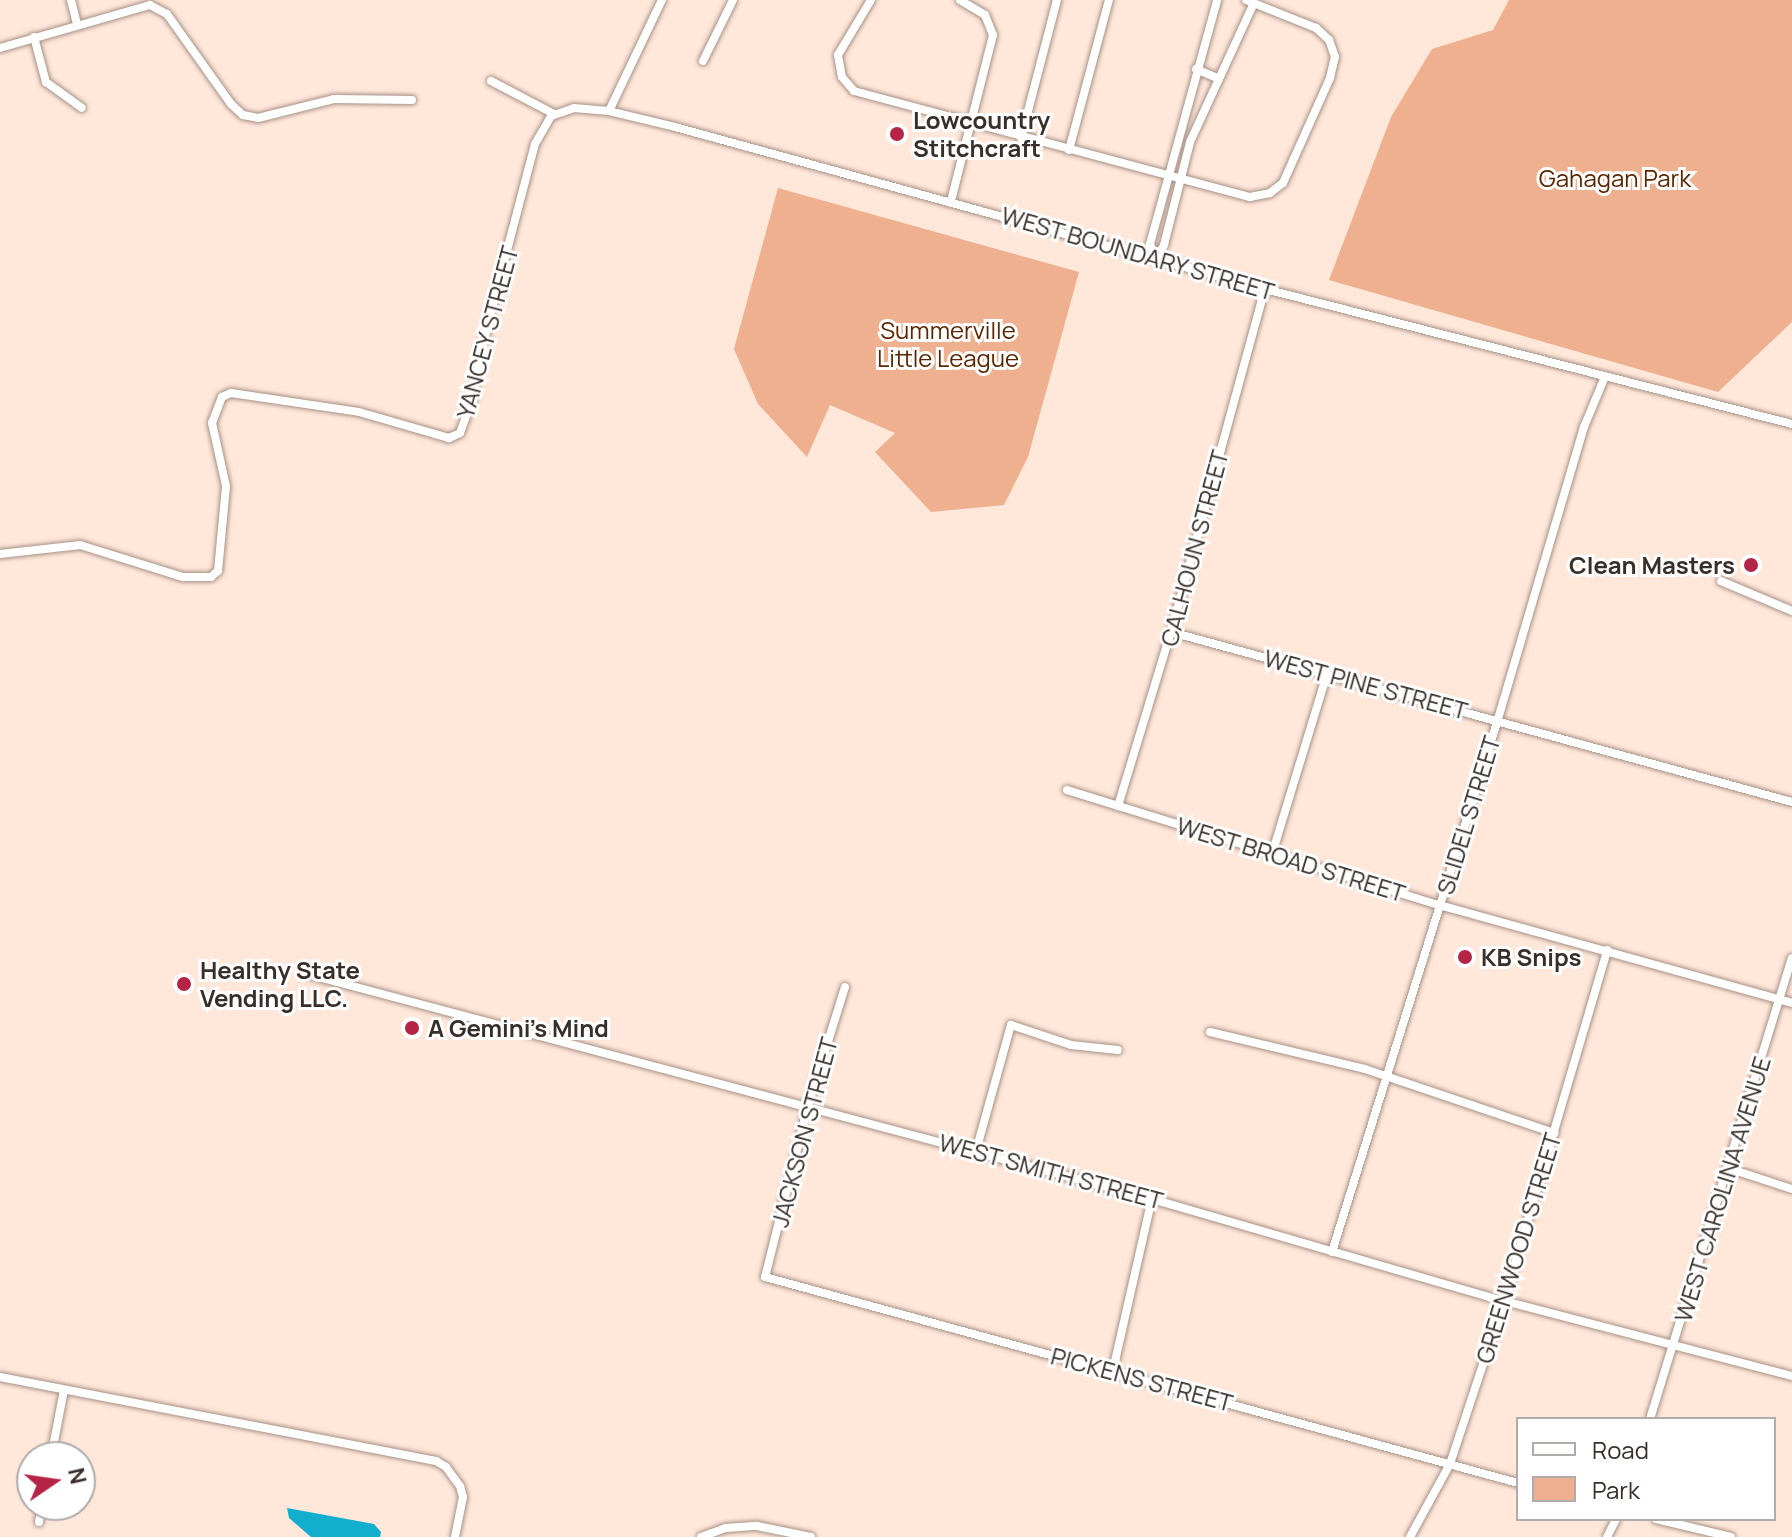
<!DOCTYPE html>
<html>
<head>
<meta charset="utf-8">
<style>
	body { margin:0 }
	#map { position:relative; width:1792px; height:1537px; overflow:hidden; background:#ffe7da; font-family:Manrope,sans-serif }
	div>[style] { position:absolute }
	.green>* { inset:0; background:#eeb08e }
	.water>* { inset:0; background:#11aece }
	.roads { filter:drop-shadow(0 0 2px #a79286) drop-shadow(0 0 2px #a79286) }
	.minor>* { height:8px; margin:-4px; padding:0 4px; transform-origin:4px; border-radius:4px; background:#fff }
	.dots>* { width:22px; height:22px; translate:-50% -50%; box-sizing:border-box; border:4px solid #fff; border-radius:50% }
	span { translate:-50% -50%; white-space:nowrap; text-align:center; line-height:1.15; -webkit-text-stroke:6px #fff; paint-order:stroke }
	.poi-label { font-size:24px; color:#382f2a; font-weight:700 }
	.left { translate:0 -50%; text-align:left }
	.right { translate:-100% -50%; text-align:right }
	.park-label { font-size:24px; color:#5c2700 }
	.street-label { font-size:24px; color:#382f2a }
	.legend { position:absolute; left:1516px; top:1417px; width:260px; height:104px; box-sizing:border-box; background:#fff; border:2px solid #afacaa; margin:0; padding:10px 14px; list-style:none; font-size:24px; color:#382f2a }
	.legend li { display:flex; align-items:center; gap:16px; height:40px }
	.legend b { width:40px; border:2px solid #afacaa }
	.north { position:absolute; left:16px; top:1441px; width:80px; height:80px; box-sizing:border-box; background:#fff; border:2px solid #afacaa; border-radius:50%; rotate:77deg; font-size:22px; font-weight:700; line-height:32px; text-align:center; color:#382f2a }
	.north::after { content:''; display:block; margin:auto; width:28px; height:36px; background:#b52347; clip-path:polygon(50% 0,100% 100%,50% 72%,0 100%) }
</style>
</head>
<body>
<div id="map">
	<div class="green">
		<i style="clip-path:polygon(1509px 0,1792px 0,1792px 322px,1718px 392px,1329px 280px,1391px 117px,1432px 49px,1493px 30px)"></i>
		<i style="clip-path:polygon(778px 188px,1079px 272px,1028px 457px,1004px 505px,931px 512px,875px 452px,895px 433px,830px 405px,807px 457px,758px 404px,734px 349px)"></i>
	</div>
	<div class="water">
		<i style="clip-path:polygon(287px 1508px,374px 1524px,381px 1532px,380px 1537px,311px 1537px,289px 1518px)"></i>
	</div>
	<div class="roads">
		<div class="minor">
			<i style="left:71px;top:0;width:25px;rotate:76deg"></i>
			<i style="left:871px;top:0;width:64px;rotate:121deg"></i>
			<i style="left:838px;top:55px;width:22px;rotate:80deg"></i>
			<i style="left:842px;top:77px;width:18px;rotate:49deg"></i>
			<i style="left:854px;top:91px;width:410px;rotate:15deg"></i>
			<i style="left:1250px;top:197px;width:20px;rotate:-11deg"></i>
			<i style="left:1270px;top:193px;width:16px;rotate:-38deg"></i>
			<i style="left:1283px;top:183px;width:115px;rotate:-65.9deg"></i>
			<i style="left:1330px;top:78px;width:22px;rotate:-77deg"></i>
			<i style="left:1335px;top:57px;width:18px;rotate:-109deg"></i>
			<i style="left:1329px;top:40px;width:18px;rotate:-137deg"></i>
			<i style="left:1316px;top:28px;width:75px;rotate:-158.2deg"></i>
			<i style="left:34px;top:37px;width:47px;rotate:75.1deg"></i>
			<i style="left:46px;top:82px;width:44px;rotate:35.8deg"></i>
			<i style="left:0;top:48px;width:156px;rotate:-16deg"></i>
			<i style="left:150px;top:5px;width:19px;rotate:28deg"></i>
			<i style="left:167px;top:14px;width:110px;rotate:54.6deg"></i>
			<i style="left:231px;top:104px;width:16px;rotate:43deg"></i>
			<i style="left:243px;top:115px;width:15px;rotate:11deg"></i>
			<i style="left:258px;top:118px;width:78px;rotate:-14deg"></i>
			<i style="left:334px;top:99px;width:78px;rotate:0.7deg"></i>
			<i style="left:703px;top:61px;width:68px;rotate:-63.8deg"></i>
			<i style="left:1196px;top:69px;width:25px;rotate:23deg"></i>
			<i style="left:491px;top:81px;width:71px;rotate:27.6deg"></i>
			<i style="left:609px;top:111px;width:123px;rotate:-64.5deg"></i>
			<i style="left:1021px;top:138px;width:143px;rotate:-75.4deg"></i>
			<i style="left:1069px;top:150px;width:155px;rotate:-75.1deg"></i>
			<i style="left:951px;top:201px;width:171px;rotate:-75.8deg"></i>
			<i style="left:993px;top:35px;width:22px;rotate:-112deg"></i>
			<i style="left:985px;top:15px;width:29px;rotate:-149deg"></i>
			<i style="left:1156px;top:259px;width:16px;rotate:-60deg"></i>
			<i style="left:1164px;top:245px;width:106px;rotate:-75.8deg"></i>
			<i style="left:1190px;top:142px;width:153px;rotate:-65.3deg"></i>
			<i style="left:1156px;top:259px;width:16px;rotate:-112deg"></i>
			<i style="left:1150px;top:244px;width:253px;rotate:-74.6deg"></i>
			<i style="left:0;top:554px;width:81px;rotate:-6.4deg"></i>
			<i style="left:80px;top:545px;width:108px;rotate:17.3deg"></i>
			<i style="left:183px;top:577px;width:28px"></i>
			<i style="left:211px;top:577px;width:9px;rotate:-41deg"></i>
			<i style="left:218px;top:571px;width:85px;rotate:-84.6deg"></i>
			<i style="left:226px;top:486px;width:65px;rotate:-102.5deg"></i>
			<i style="left:212px;top:423px;width:28px;rotate:-69deg"></i>
			<i style="left:222px;top:397px;width:10px;rotate:-24deg"></i>
			<i style="left:231px;top:393px;width:129px;rotate:8.4deg"></i>
			<i style="left:359px;top:412px;width:94px;rotate:16.1deg"></i>
			<i style="left:449px;top:438px;width:12px;rotate:-24deg"></i>
			<i style="left:460px;top:433px;width:32px;rotate:-70deg"></i>
			<i style="left:471px;top:403px;width:82px;rotate:-78deg"></i>
			<i style="left:488px;top:323px;width:185px;rotate:-75.3deg"></i>
			<i style="left:535px;top:144px;width:32px;rotate:-60deg"></i>
			<i style="left:551px;top:116px;width:24px;rotate:-19deg"></i>
			<i style="left:574px;top:108px;width:35px;rotate:5deg"></i>
			<i style="left:609px;top:111px;width:68px;rotate:13.6deg"></i>
			<i style="left:675px;top:127px;width:612px;rotate:15.35deg"></i>
			<i style="left:1265px;top:289px;width:544px;rotate:14.37deg"></i>
			<i style="left:1721px;top:581px;width:77px;rotate:22.9deg"></i>
			<i style="left:1171px;top:632px;width:644px;rotate:15.31deg"></i>
			<i style="left:1067px;top:790px;width:389px;rotate:17.2deg"></i>
			<i style="left:1439px;top:905px;width:366px;rotate:15.5deg"></i>
			<i style="left:1118px;top:806px;width:182px;rotate:-73.1deg"></i>
			<i style="left:1171px;top:632px;width:356px;rotate:-74.7deg"></i>
			<i style="left:1272px;top:854px;width:188px;rotate:-73deg"></i>
			<i style="left:307px;top:974px;width:874px;rotate:14.91deg"></i>
			<i style="left:1152px;top:1199px;width:366px;rotate:16.2deg"></i>
			<i style="left:1504px;top:1301px;width:298px;rotate:14.6deg"></i>
			<i style="left:845px;top:987px;width:125px;rotate:107.3deg"></i>
			<i style="left:808px;top:1106px;width:176px;rotate:104.1deg"></i>
			<i style="left:765px;top:1277px;width:781px;rotate:15.3deg"></i>
			<i style="left:1210px;top:1032px;width:159px;rotate:13.4deg"></i>
			<i style="left:1365px;top:1069px;width:200px;rotate:18.7deg"></i>
			<i style="left:976px;top:1151px;width:131px;rotate:-74.5deg"></i>
			<i style="left:1011px;top:1025px;width:63px;rotate:18.4deg"></i>
			<i style="left:1071px;top:1045px;width:47px;rotate:6.1deg"></i>
			<i style="left:1728px;top:1168px;width:67px;rotate:18.2deg"></i>
			<i style="left:1332px;top:1252px;width:558px;rotate:-72.7deg"></i>
			<i style="left:1498px;top:719px;width:304px;rotate:-73.6deg"></i>
			<i style="left:1584px;top:427px;width:52px;rotate:-67.4deg"></i>
			<i style="left:1113px;top:1370px;width:175px;rotate:-77.2deg"></i>
			<i style="left:0;top:1377px;width:444px;rotate:10.9deg"></i>
			<i style="left:436px;top:1461px;width:12px;rotate:31deg"></i>
			<i style="left:446px;top:1467px;width:24px;rotate:54deg"></i>
			<i style="left:460px;top:1486px;width:11px;rotate:75deg"></i>
			<i style="left:463px;top:1497px;width:41px;rotate:101.3deg"></i>
			<i style="left:1650px;top:1419px;width:482px;rotate:-72.9deg"></i>
			<i style="left:51px;top:1457px;width:68px;rotate:-79deg"></i>
			<i style="left:1656px;top:1519px;width:77px;rotate:13.5deg"></i>
			<i style="left:39px;top:1522px;width:17px;rotate:-80deg"></i>
			<i style="left:701px;top:1537px;width:27px;rotate:-20deg"></i>
			<i style="left:726px;top:1528px;width:31px;rotate:-4deg"></i>
			<i style="left:757px;top:1526px;width:55px;rotate:11.5deg"></i>
			<i style="left:1410px;top:1537px;width:83px;rotate:-61.3deg"></i>
			<i style="left:1450px;top:1464px;width:172px;rotate:-71.7deg"></i>
			<i style="left:1504px;top:1301px;width:366px;rotate:-73.6deg"></i>
			<i style="left:1607px;top:1537px;width:20px;rotate:-63deg"></i>
		</div>
	</div>
	<div class="dots">
		<i style="left:897px;top:134px;background:#b52347"></i>
		<i style="left:1751px;top:565px;background:#b52347"></i>
		<i style="left:1465px;top:957px;background:#b52347"></i>
		<i style="left:184px;top:984px;background:#b52347"></i>
		<i style="left:412px;top:1028px;background:#b52347"></i>
	</div>
	<div class="poi-label">
		<span class="left" style="left:913px;top:134px">Lowcountry<br>Stitchcraft</span>
		<span class="right" style="left:1735px;top:565px">Clean Masters</span>
		<span class="left" style="left:1481px;top:957px">KB Snips</span>
		<span class="left" style="left:200px;top:984px">Healthy State<br>Vending LLC.</span>
		<span class="left" style="left:428px;top:1028px">A Gemini's Mind</span>
	</div>
	<div class="park-label">
		<span style="left:1615px;top:178px">Gahagan Park</span>
		<span style="left:948px;top:344px">Summerville<br>Little League</span>
	</div>
	<div class="street-label">
		<span style="left:1138px;top:253px;rotate:16deg">WEST BOUNDARY STREET</span>
		<span style="left:487px;top:332px;rotate:-75deg">YANCEY STREET</span>
		<span style="left:1194px;top:548px;rotate:-75deg">CALHOUN STREET</span>
		<span style="left:1366px;top:684px;rotate:15deg">WEST PINE STREET</span>
		<span style="left:1468px;top:815px;rotate:-73deg">SLIDEL STREET</span>
		<span style="left:1291px;top:859px;rotate:17deg">WEST BROAD STREET</span>
		<span style="left:804px;top:1132px;rotate:-75deg">JACKSON STREET</span>
		<span style="left:1051px;top:1171px;rotate:15deg">WEST SMITH STREET</span>
		<span style="left:1722px;top:1189px;rotate:-73deg">WEST CAROLINA AVENUE</span>
		<span style="left:1518px;top:1248px;rotate:-73deg">GREENWOOD STREET</span>
		<span style="left:1142px;top:1379px;rotate:15deg">PICKENS STREET</span>
	</div>
	<ul class="legend">
	<li><b style="height:10px;background:#fff"></b>Road</li>
	<li><b style="height:22px;background:#eeb08e"></b>Park</li>
	</ul>
	<div class="north">N</div>
</div>
</body>
</html>
